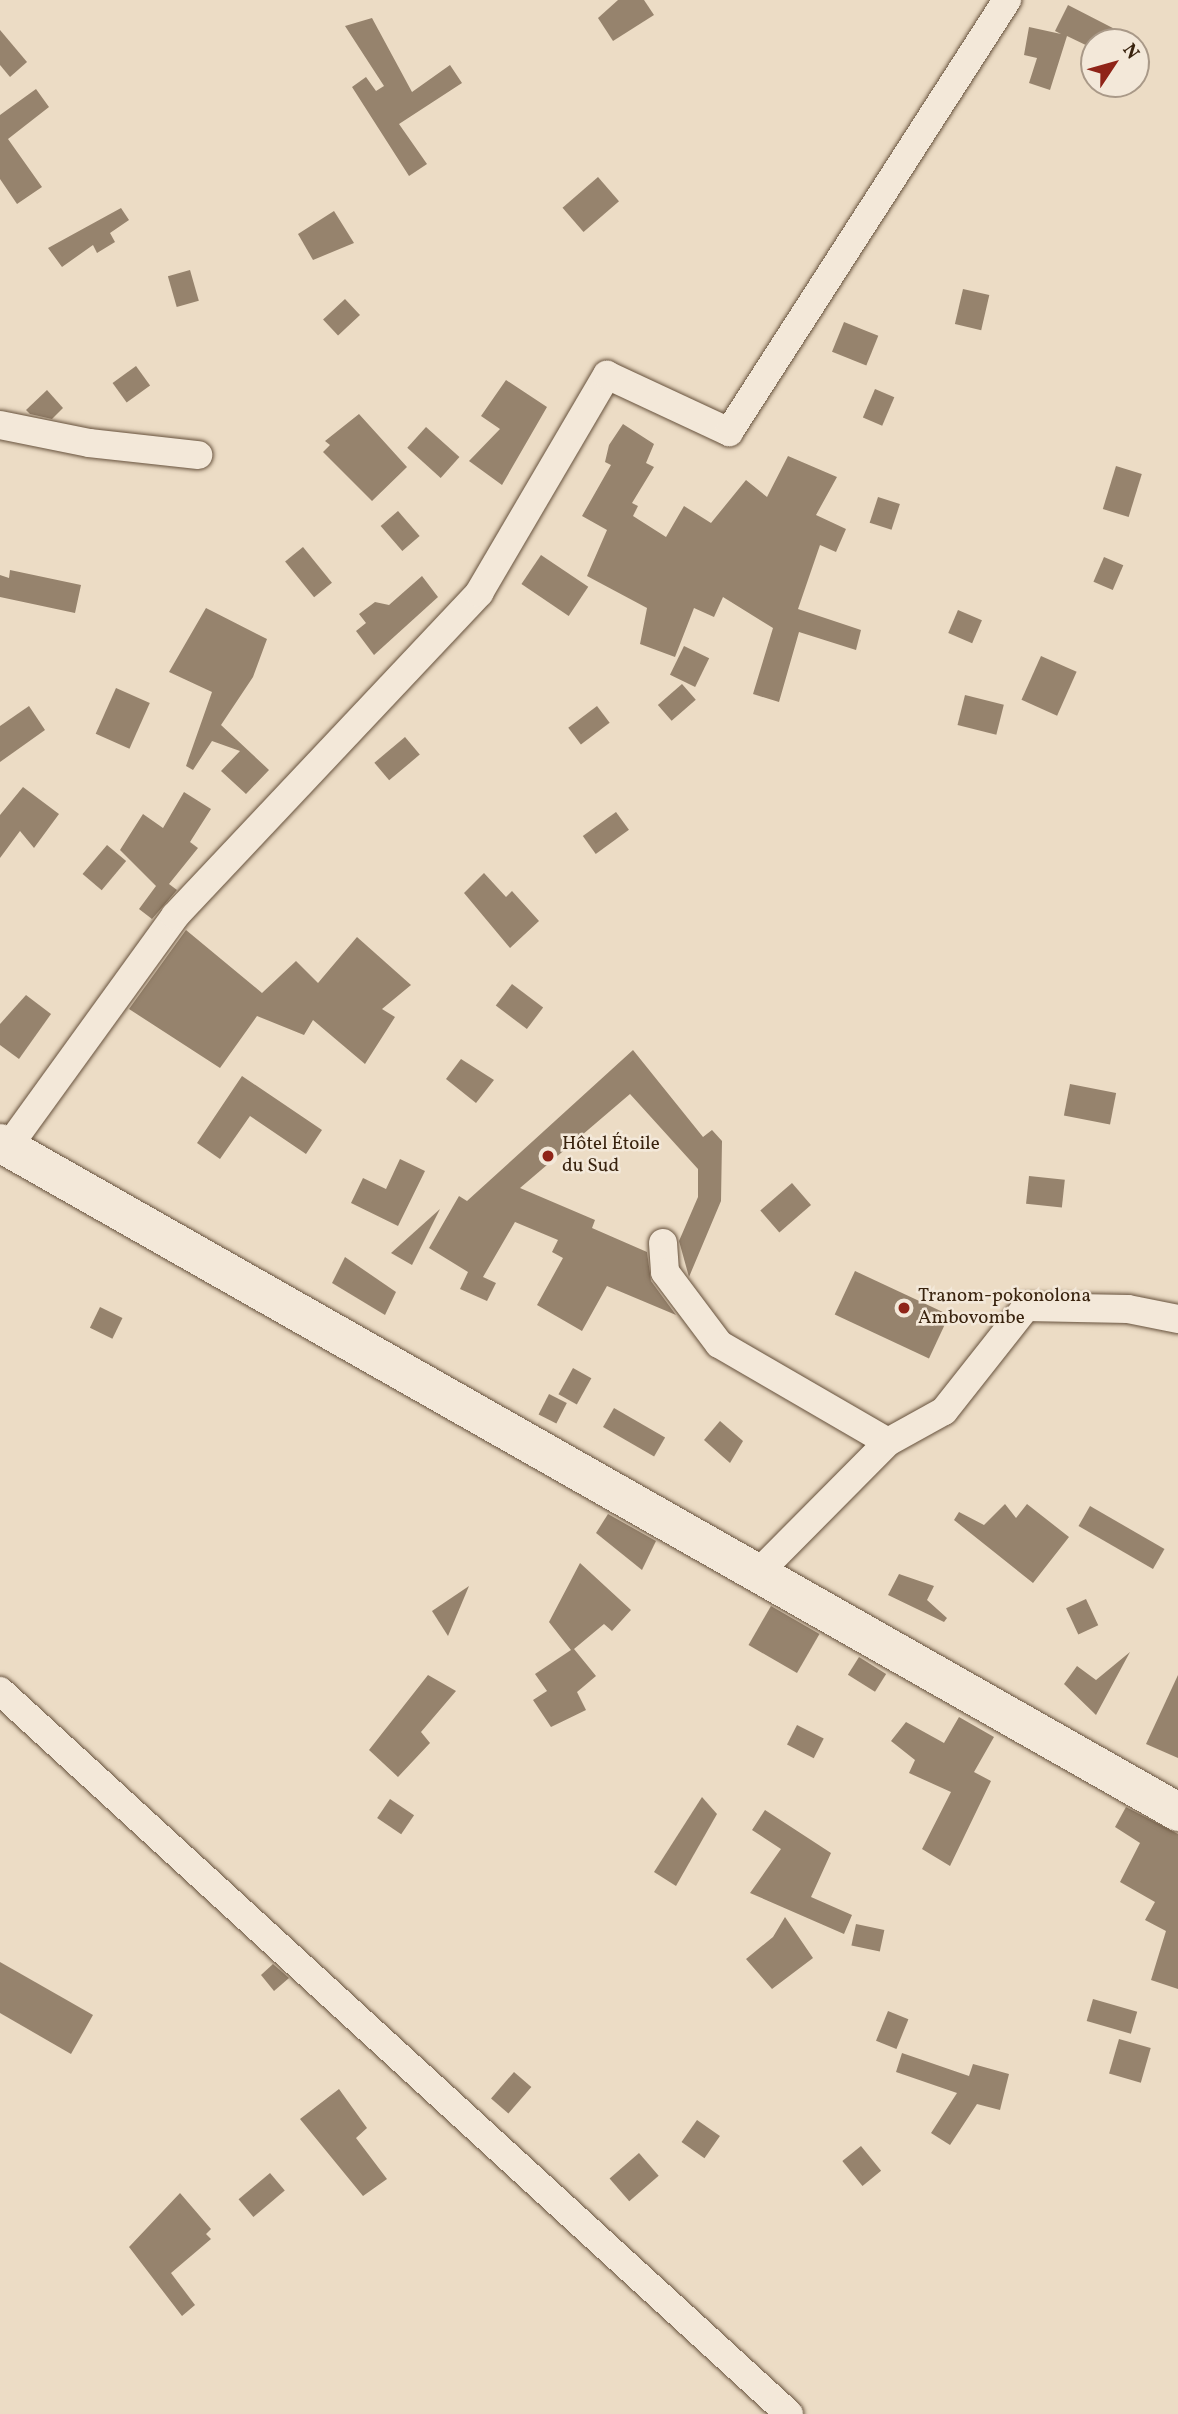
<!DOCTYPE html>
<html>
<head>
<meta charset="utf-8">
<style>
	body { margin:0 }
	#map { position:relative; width:1178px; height:2414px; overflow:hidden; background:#ecdcc5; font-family:Vollkorn,serif }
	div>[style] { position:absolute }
	.building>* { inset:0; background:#96836d; transform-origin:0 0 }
	.roads { filter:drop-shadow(0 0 2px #66513c) drop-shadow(0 0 2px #66513c) }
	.street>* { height:28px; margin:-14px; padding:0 14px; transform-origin:14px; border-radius:14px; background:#f3e8d9 }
	.secondary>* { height:38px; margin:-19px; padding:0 19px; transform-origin:19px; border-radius:19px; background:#f3e8d9 }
	.dots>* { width:19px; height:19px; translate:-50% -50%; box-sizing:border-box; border:4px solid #f3e8d9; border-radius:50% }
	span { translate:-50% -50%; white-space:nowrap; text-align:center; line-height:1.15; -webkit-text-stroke:5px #f3e8d9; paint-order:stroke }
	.poi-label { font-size:19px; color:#39230e }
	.left { translate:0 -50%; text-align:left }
	.north { position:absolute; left:1080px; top:28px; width:70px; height:70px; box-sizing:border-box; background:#f3e8d9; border:2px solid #a99988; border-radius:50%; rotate:54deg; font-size:19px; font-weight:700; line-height:28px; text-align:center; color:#39230e }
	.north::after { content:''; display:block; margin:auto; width:24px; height:32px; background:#8f2418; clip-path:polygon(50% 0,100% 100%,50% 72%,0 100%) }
</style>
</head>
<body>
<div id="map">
	<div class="building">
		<i style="clip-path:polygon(618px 0,644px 0,654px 15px,613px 41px,598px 18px)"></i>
		<i style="clip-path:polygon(1068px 5px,1140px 42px,1094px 42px,1094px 49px,1067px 36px,1050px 90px,1029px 83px,1037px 58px,1024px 55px,1029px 27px,1061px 34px,1055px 31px)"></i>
		<i style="clip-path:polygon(372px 18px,412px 92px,450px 65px,462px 83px,399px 124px,427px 164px,409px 176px,352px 87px,366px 77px,376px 91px,384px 86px,345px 26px)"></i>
		<i style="clip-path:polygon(0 30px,27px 62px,10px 77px,0 65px)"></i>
		<i style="clip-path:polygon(36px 89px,49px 107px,8px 139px,42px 187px,17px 204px,0 179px,0 115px)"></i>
		<i style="left:598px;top:177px;width:32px;height:47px;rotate:49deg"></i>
		<i style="clip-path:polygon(121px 208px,129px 220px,110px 233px,115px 242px,97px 253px,93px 245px,62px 267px,48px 248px)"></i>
		<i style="clip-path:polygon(334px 211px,354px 243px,313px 260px,298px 234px)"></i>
		<i style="left:190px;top:270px;width:32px;height:23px;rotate:74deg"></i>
		<i style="left:963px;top:289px;width:27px;height:36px;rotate:13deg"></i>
		<i style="left:345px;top:299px;width:22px;height:30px;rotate:47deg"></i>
		<i style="left:844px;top:322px;width:37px;height:32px;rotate:22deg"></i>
		<i style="left:136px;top:366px;width:24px;height:29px;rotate:54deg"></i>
		<i style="clip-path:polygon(506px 380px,547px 407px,502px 485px,469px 461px,500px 429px,481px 416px)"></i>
		<i style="left:875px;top:389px;width:21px;height:31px;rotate:23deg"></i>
		<i style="clip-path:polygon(47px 390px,63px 408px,52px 419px,30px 414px,26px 410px)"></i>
		<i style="clip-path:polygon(359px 414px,407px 467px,372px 501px,323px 452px,330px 445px,325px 441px)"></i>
		<i style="clip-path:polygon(623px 424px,654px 444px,646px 463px,654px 467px,632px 503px,638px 506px,633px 516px,666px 537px,684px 506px,711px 523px,746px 480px,767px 497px,788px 456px,837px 477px,816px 515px,846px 529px,836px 552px,820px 545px,798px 609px,861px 630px,856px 650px,799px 632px,779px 702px,753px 694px,773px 628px,723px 597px,714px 617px,694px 608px,675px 657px,640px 644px,647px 608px,587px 576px,607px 530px,582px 516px,611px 465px,605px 462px,609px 445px)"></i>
		<i style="left:426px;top:427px;width:45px;height:28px;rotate:42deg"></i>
		<i style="left:1116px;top:466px;width:27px;height:45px;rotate:17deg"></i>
		<i style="left:878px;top:497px;width:23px;height:27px;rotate:18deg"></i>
		<i style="left:398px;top:511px;width:33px;height:23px;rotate:49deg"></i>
		<i style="left:303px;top:547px;width:46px;height:23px;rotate:51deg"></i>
		<i style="left:541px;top:555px;width:57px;height:35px;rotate:34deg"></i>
		<i style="left:1104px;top:557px;width:21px;height:27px;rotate:23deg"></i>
		<i style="clip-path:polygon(10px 570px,81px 585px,75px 613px,0 597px,0 575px,9px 578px)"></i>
		<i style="clip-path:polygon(422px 576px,438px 597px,374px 655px,356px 631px,366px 623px,359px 614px,375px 602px,389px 605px)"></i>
		<i style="clip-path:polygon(206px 608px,267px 639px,253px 677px,221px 725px,269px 770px,246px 794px,221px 771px,240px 751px,212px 741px,193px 770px,186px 766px,212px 692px,169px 672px)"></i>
		<i style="left:958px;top:610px;width:26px;height:25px;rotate:23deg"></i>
		<i style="left:684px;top:646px;width:28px;height:32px;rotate:26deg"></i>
		<i style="left:1041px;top:656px;width:39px;height:48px;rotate:24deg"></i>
		<i style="left:682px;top:684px;width:21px;height:32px;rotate:49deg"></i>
		<i style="left:116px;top:688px;width:37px;height:50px;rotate:24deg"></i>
		<i style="left:965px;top:695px;width:40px;height:31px;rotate:14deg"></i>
		<i style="clip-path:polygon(29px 706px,45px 730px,0 762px,0 726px)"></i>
		<i style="left:597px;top:706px;width:21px;height:36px;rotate:53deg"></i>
		<i style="left:405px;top:737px;width:23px;height:40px;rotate:50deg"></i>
		<i style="clip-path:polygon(23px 787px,59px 814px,34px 848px,20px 831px,0 858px,0 815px)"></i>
		<i style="clip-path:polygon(184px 792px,211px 809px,190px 842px,198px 848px,169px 884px,177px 890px,152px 919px,139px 909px,156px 886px,120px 850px,143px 814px,163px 828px)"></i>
		<i style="left:616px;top:812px;width:22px;height:41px;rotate:54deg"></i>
		<i style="left:107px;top:845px;width:25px;height:38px;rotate:40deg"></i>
		<i style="clip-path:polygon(484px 873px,506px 897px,512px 891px,539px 921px,510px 948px,464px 893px)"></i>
		<i style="clip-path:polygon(186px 930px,262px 993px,296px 961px,318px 983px,357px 937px,411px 985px,382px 1009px,395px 1017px,365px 1064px,313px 1020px,304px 1035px,257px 1016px,220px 1068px,129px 1009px)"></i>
		<i style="left:512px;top:984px;width:39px;height:27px;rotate:37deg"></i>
		<i style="clip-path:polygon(26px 995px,51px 1014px,19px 1059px,0 1045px,0 1024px)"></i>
		<i style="clip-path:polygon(633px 1050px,703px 1137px,712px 1130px,722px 1141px,721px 1201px,689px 1277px,679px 1241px,698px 1197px,698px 1169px,630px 1094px,520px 1188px,595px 1220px,592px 1228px,647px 1252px,651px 1281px,676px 1315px,607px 1286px,582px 1331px,537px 1305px,563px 1258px,552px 1252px,558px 1240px,515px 1222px,483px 1277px,496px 1283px,487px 1301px,460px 1289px,468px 1272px,429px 1248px,459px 1196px,467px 1201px)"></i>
		<i style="clip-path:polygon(461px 1059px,494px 1080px,476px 1103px,446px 1079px)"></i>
		<i style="clip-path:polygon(242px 1076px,322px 1130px,306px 1154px,250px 1116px,220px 1159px,197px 1143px)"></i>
		<i style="left:1070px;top:1084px;width:47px;height:32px;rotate:11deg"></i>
		<i style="clip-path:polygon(400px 1159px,425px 1171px,398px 1226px,351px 1203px,363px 1178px,386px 1189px)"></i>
		<i style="left:1029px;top:1176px;width:36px;height:28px;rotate:6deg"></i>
		<i style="left:792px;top:1183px;width:29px;height:42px;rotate:49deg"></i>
		<i style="clip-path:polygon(440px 1209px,412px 1265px,391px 1253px)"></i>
		<i style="clip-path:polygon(345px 1257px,396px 1292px,385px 1315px,332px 1283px)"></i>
		<i style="left:855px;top:1271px;width:104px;height:48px;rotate:25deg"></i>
		<i style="left:100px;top:1307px;width:25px;height:23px;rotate:26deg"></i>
		<i style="left:573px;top:1368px;width:21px;height:30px;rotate:29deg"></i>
		<i style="left:549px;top:1394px;width:20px;height:23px;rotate:27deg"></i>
		<i style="left:614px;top:1408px;width:59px;height:22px;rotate:30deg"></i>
		<i style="clip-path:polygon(720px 1421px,743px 1441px,730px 1463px,704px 1440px)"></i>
		<i style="clip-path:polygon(1005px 1504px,1016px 1518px,1027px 1504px,1069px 1537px,1033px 1583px,954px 1520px,959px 1512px,984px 1525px)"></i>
		<i style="left:1090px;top:1506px;width:86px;height:23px;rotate:30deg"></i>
		<i style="clip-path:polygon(608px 1514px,656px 1541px,642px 1570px,596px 1533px)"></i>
		<i style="clip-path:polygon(580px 1563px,631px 1610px,612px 1631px,604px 1624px,574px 1649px,596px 1676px,577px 1692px,586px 1710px,551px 1727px,533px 1700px,547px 1691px,535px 1674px,571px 1650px,549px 1622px)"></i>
		<i style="clip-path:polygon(899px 1574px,934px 1586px,927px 1600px,947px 1618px,944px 1622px,888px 1595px)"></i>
		<i style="clip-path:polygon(469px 1586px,448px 1636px,432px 1611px)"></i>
		<i style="left:1086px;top:1599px;width:29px;height:22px;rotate:65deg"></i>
		<i style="left:771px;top:1606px;width:56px;height:45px;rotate:30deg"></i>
		<i style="clip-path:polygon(1130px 1652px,1096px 1715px,1064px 1684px,1077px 1666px,1096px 1680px)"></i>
		<i style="left:859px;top:1657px;width:32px;height:21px;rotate:32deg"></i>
		<i style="clip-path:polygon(428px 1675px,456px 1691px,421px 1732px,430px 1743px,398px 1777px,369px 1750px)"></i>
		<i style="clip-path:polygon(1178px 1675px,1178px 1758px,1146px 1744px)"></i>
		<i style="clip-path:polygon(959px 1717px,994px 1737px,974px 1772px,991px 1781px,950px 1866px,922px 1849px,951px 1792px,909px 1773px,915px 1760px,891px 1741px,906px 1722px,944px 1743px)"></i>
		<i style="left:797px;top:1725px;width:30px;height:22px;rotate:27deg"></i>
		<i style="clip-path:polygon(702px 1797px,717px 1814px,676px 1886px,654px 1872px)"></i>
		<i style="left:390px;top:1799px;width:29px;height:23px;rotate:34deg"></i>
		<i style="clip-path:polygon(1126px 1807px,1178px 1834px,1178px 1989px,1151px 1980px,1166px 1931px,1145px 1920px,1155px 1902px,1120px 1882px,1140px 1843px,1115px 1827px)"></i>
		<i style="clip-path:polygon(765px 1810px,831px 1853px,811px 1897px,852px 1915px,844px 1934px,750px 1893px,781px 1849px,752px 1830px)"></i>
		<i style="clip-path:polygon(785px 1917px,813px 1958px,772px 1989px,746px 1959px,773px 1937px)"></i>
		<i style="left:856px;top:1924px;width:29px;height:22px;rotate:12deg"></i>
		<i style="clip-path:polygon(0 1962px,93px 2015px,71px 2054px,0 2013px)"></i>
		<i style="clip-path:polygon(273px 1964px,289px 1978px,274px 1991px,261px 1975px)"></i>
		<i style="left:1093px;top:1999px;width:46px;height:23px;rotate:16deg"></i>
		<i style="left:888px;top:2011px;width:22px;height:32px;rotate:22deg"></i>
		<i style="left:1119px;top:2039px;width:33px;height:36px;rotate:16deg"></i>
		<i style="clip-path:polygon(902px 2053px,969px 2076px,973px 2064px,1009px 2074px,1000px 2110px,977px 2104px,950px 2145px,931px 2133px,957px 2093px,896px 2072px)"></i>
		<i style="left:514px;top:2072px;width:23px;height:35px;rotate:41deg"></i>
		<i style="clip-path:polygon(339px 2089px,367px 2128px,356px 2138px,387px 2179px,363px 2196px,300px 2119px)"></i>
		<i style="left:697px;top:2120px;width:28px;height:27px;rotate:35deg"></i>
		<i style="left:861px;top:2146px;width:32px;height:24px;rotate:51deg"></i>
		<i style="left:639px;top:2153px;width:30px;height:39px;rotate:49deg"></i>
		<i style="left:270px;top:2173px;width:23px;height:41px;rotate:50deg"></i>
		<i style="clip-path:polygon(180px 2193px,211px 2229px,206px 2234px,211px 2239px,171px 2273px,195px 2305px,182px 2316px,129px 2247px)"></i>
	</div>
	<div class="roads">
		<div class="street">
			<i style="left:0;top:425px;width:91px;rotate:11.4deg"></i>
			<i style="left:89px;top:443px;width:110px;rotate:6.3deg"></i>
			<i style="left:8px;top:1147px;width:285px;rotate:-54.1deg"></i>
			<i style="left:175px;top:916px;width:444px;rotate:-46.7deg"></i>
			<i style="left:479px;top:593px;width:253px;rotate:-59.6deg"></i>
			<i style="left:607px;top:375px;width:135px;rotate:25deg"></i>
			<i style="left:729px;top:432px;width:514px;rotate:-57.24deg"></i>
			<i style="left:663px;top:1243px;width:29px;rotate:86deg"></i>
			<i style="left:665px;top:1272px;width:90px;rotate:53.1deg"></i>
			<i style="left:719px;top:1344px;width:195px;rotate:30.1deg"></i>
			<i style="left:888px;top:1442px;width:185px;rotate:134.8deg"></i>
			<i style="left:888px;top:1442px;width:64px;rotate:-29deg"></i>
			<i style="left:944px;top:1411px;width:132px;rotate:-51.7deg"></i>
			<i style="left:1026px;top:1307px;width:102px;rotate:1.1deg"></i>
			<i style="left:1128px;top:1309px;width:51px;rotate:11.3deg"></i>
			<i style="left:0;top:1691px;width:1070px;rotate:42.5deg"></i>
		</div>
		<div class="secondary">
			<i style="left:0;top:1143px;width:1355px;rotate:29.59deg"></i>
		</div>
	</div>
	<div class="dots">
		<i style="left:548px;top:1156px;background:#8f2418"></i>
		<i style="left:904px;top:1308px;background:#8f2418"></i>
	</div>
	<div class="poi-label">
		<span class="left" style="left:562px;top:1156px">Hôtel Étoile<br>du Sud</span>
		<span class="left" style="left:918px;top:1308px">Tranom-pokonolona<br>Ambovombe</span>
	</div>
	<div class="north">N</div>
</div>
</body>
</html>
